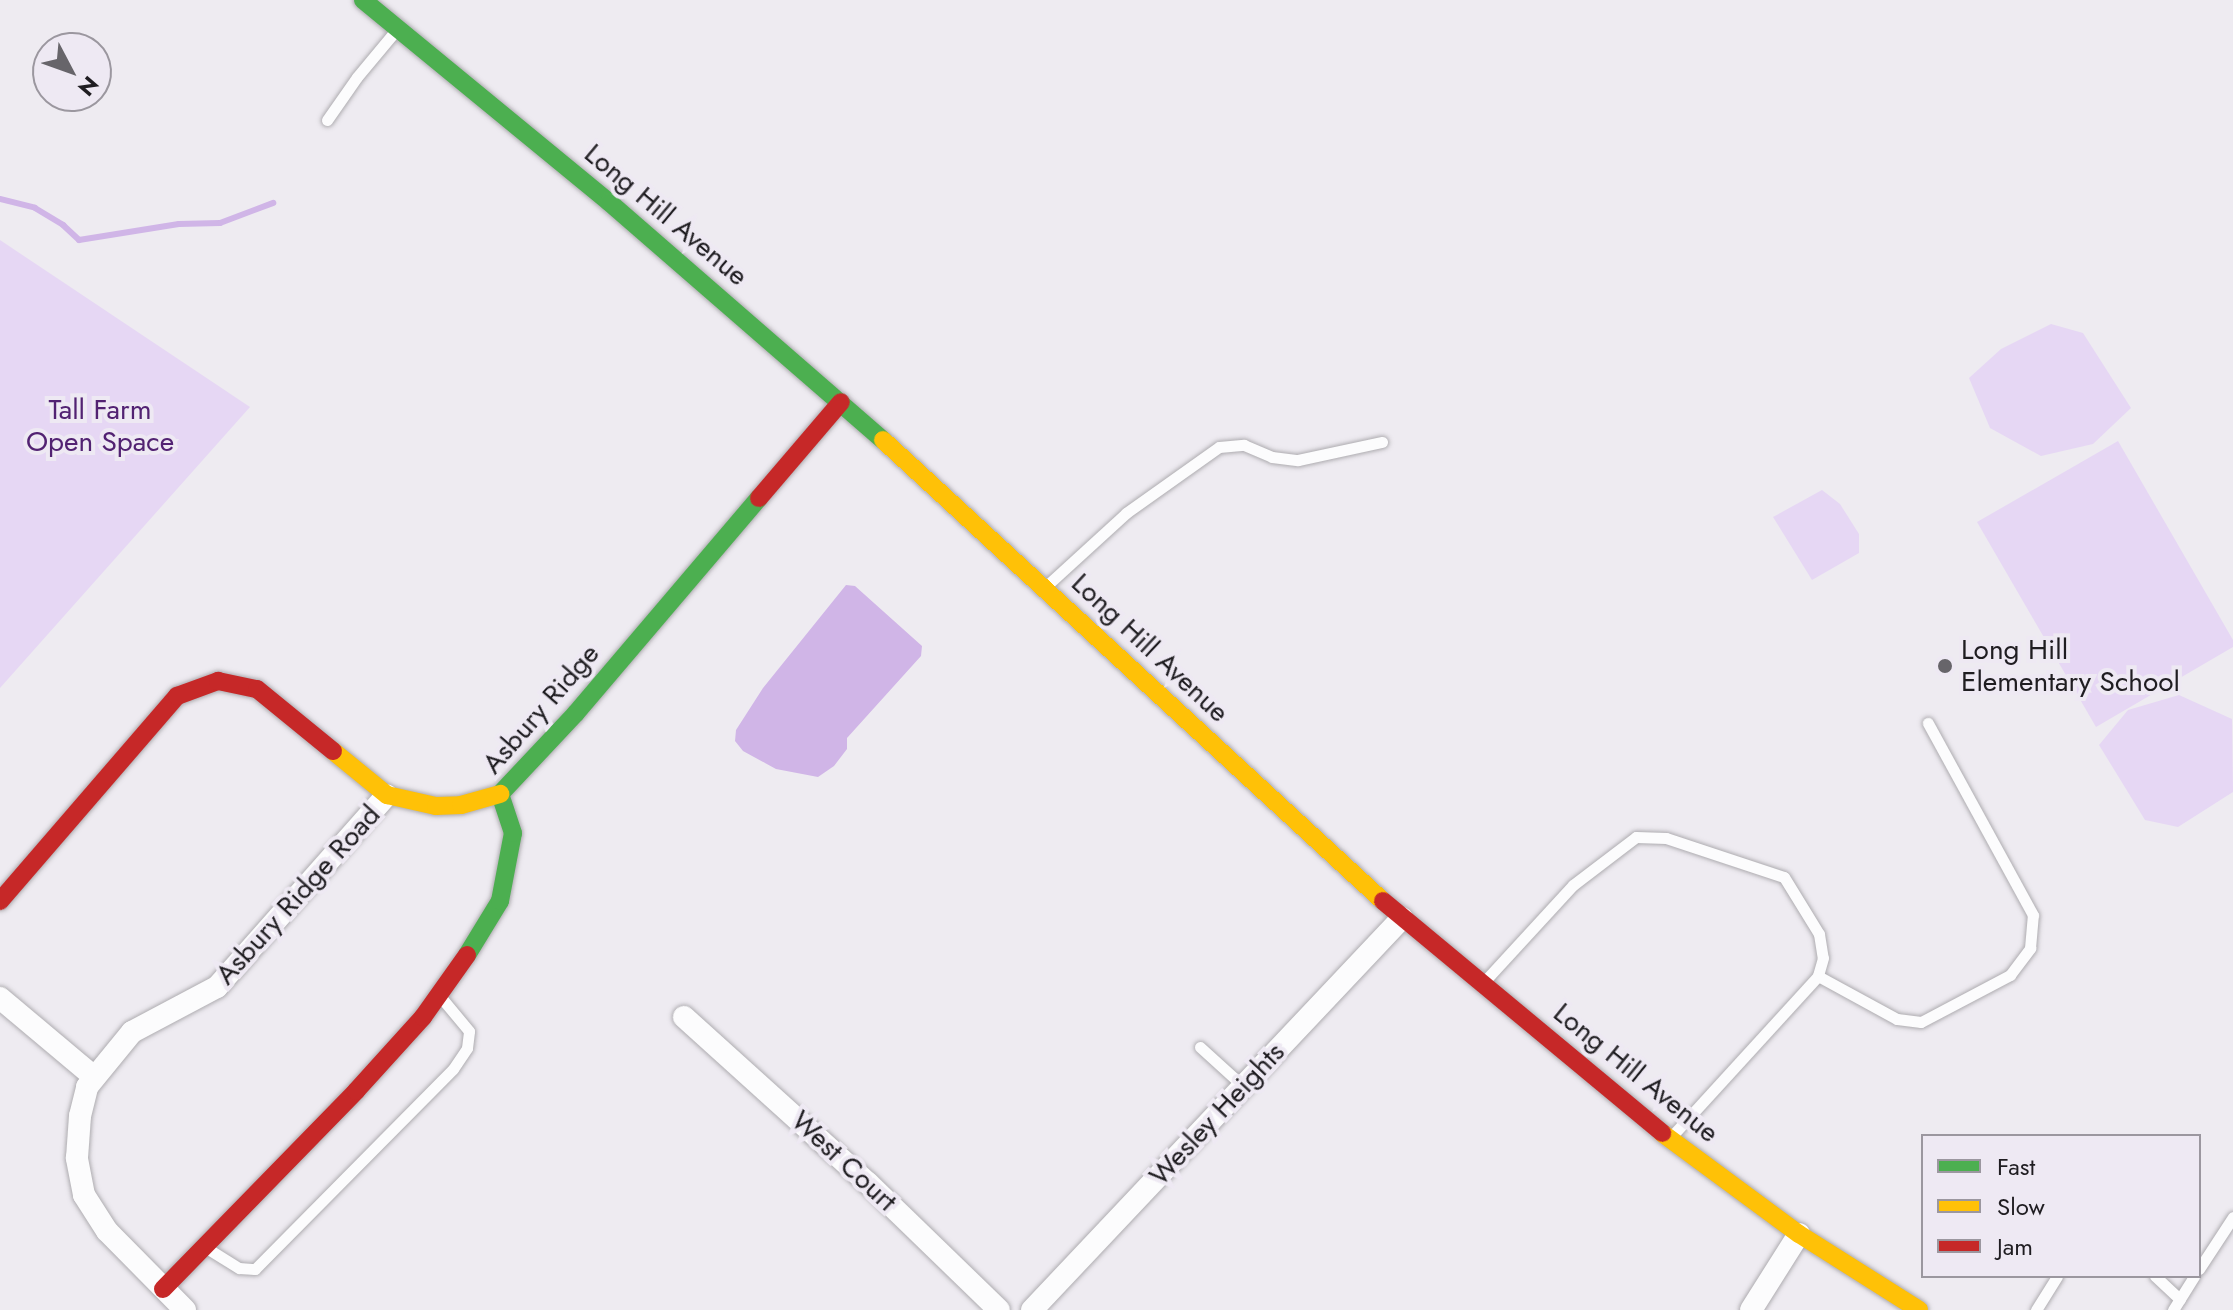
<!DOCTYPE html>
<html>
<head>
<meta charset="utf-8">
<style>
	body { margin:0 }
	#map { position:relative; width:2233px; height:1310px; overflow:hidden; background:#eeebf1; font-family:Jost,sans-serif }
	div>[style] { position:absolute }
	.green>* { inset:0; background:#e6d7f4 }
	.water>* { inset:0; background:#d0b5e7 }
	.stream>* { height:6px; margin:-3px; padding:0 3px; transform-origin:3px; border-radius:3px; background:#d0b5e7 }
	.roads { filter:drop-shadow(0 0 2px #aeacb0) drop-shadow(0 0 2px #aeacb0) }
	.lane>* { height:11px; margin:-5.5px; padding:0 5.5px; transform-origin:5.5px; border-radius:5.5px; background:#fcfcfd }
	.street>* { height:22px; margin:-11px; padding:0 11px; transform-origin:11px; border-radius:11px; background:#fcfcfd }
	.fast>* { height:18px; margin:-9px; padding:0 9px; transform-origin:9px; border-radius:9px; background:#4caf50 }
	.slow>* { height:18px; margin:-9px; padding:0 9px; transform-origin:9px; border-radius:9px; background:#ffc107 }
	.jam>* { height:18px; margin:-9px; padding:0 9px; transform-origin:9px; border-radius:9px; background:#c62828 }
	.dots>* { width:22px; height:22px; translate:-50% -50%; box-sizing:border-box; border:4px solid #eee9f3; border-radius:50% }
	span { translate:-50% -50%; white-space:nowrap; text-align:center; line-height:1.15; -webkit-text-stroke:8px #eee9f3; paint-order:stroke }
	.street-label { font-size:28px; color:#1f1d21 }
	.park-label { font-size:28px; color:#522272 }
	.poi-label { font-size:28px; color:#1f1d21 }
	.left { translate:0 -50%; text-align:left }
	.legend { position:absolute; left:1921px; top:1134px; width:280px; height:144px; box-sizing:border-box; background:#eee9f3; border:2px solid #9b979f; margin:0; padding:10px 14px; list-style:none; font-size:24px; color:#1f1d21 }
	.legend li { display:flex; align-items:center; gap:16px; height:40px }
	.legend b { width:40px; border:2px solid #9b979f }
	.north { position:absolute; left:32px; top:32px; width:80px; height:80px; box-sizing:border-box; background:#eee9f3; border:2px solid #9b979f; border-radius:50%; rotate:131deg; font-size:22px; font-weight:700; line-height:32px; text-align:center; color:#1f1d21 }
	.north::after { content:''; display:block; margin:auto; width:28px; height:36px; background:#67656a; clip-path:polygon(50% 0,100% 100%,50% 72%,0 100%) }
</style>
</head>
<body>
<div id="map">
	<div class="green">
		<i style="clip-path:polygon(0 240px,250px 407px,0 688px)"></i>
		<i style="clip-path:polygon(2051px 324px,2083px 333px,2131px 408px,2093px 444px,2041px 456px,1990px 428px,1969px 378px,2001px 349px)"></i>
		<i style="clip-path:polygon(2118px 441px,2233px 640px,2233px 647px,2096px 727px,1977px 522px)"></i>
		<i style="clip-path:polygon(1822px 490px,1840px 504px,1859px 534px,1859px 553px,1812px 580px,1773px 517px)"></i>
		<i style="clip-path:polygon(2179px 695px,2232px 719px,2233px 792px,2178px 827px,2145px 820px,2099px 745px,2128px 710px)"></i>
	</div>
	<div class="water">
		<i style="clip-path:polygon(846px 585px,855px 586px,922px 646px,921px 656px,847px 738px,847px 749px,834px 766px,818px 777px,776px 769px,743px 751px,735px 741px,736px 730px,763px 688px)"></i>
	</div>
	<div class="stream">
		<i style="left:0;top:199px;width:36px;rotate:14deg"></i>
		<i style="left:35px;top:208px;width:33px;rotate:31deg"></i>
		<i style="left:63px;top:225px;width:22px;rotate:43deg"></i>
		<i style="left:79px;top:240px;width:101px;rotate:-9.1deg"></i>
		<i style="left:179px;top:224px;width:41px;rotate:-1.4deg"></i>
		<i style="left:220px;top:223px;width:57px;rotate:-20.7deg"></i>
	</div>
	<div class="roads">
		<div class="lane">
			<i style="left:327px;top:120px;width:52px;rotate:-55.1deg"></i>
			<i style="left:357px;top:77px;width:62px;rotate:-50.2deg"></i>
			<i style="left:1044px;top:588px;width:111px;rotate:-42.4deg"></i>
			<i style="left:1126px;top:513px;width:114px;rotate:-35.4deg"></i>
			<i style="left:1219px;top:447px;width:25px;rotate:-5deg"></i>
			<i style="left:1244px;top:445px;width:30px;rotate:23deg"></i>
			<i style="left:1272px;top:457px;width:26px;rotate:7deg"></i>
			<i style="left:1298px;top:460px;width:86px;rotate:-12.1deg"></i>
			<i style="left:1818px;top:976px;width:90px;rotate:28.6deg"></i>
			<i style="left:1897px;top:1019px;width:24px;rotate:7deg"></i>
			<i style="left:1921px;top:1022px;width:101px;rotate:-27.8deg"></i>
			<i style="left:2010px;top:975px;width:34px;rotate:-53deg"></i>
			<i style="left:2030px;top:948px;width:33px;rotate:-85deg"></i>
			<i style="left:2033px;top:915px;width:219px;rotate:-118.7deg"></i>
			<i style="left:1482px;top:984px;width:134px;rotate:-47.4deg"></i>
			<i style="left:1573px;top:885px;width:79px;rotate:-37.3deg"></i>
			<i style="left:1636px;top:837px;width:30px;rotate:2deg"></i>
			<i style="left:1666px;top:838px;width:124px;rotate:18.3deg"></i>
			<i style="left:1784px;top:877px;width:67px;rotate:58.4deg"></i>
			<i style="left:1819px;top:934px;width:24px;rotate:81deg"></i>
			<i style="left:1823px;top:958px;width:19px;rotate:106deg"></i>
			<i style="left:1818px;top:976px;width:221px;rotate:132.4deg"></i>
			<i style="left:1200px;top:1047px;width:58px;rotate:42.2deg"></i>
			<i style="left:205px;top:1247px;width:40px;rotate:32deg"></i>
			<i style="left:239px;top:1268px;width:16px;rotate:4deg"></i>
			<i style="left:255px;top:1269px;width:281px;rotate:-45.3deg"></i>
			<i style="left:453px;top:1069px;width:25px;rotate:-56deg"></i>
			<i style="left:467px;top:1048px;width:17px;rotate:-83deg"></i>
			<i style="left:469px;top:1031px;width:47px;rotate:-129.8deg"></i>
			<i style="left:2199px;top:1269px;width:62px;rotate:-56.8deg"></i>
			<i style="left:2155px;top:1276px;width:34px;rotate:43deg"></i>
			<i style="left:2036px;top:1310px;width:40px;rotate:-58deg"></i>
			<i style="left:2173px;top:1310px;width:40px;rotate:-58deg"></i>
		</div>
		<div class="street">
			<i style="left:0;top:998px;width:121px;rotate:40deg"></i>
			<i style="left:684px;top:1017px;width:248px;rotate:42.1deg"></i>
			<i style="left:868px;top:1183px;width:182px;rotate:44.1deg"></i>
			<i style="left:185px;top:1310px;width:111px;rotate:-134.6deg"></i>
			<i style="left:107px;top:1231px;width:43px;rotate:-122.6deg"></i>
			<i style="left:84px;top:1195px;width:38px;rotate:-101deg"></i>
			<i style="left:77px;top:1158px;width:42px;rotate:-85.9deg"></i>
			<i style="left:80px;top:1116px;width:30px;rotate:-76deg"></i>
			<i style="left:87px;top:1087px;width:71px;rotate:-50.7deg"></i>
			<i style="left:132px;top:1032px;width:96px;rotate:-27.9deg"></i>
			<i style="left:217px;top:987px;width:256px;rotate:-48.5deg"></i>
			<i style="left:1032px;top:1310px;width:539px;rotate:-46.65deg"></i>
			<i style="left:1751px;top:1310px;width:90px;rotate:-57.7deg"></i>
		</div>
		<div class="fast">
			<i style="left:363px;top:0;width:318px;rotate:39.4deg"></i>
			<i style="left:609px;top:202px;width:363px;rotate:41deg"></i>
			<i style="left:467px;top:955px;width:63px;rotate:-58.6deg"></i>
			<i style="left:500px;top:901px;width:69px;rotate:-79.2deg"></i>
			<i style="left:513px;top:833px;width:41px;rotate:-108.4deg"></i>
			<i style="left:500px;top:794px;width:111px;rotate:-46.8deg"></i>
			<i style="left:576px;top:713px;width:282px;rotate:-49.6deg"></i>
		</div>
		<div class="slow">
			<i style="left:883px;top:440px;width:680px;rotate:42.68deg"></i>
			<i style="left:333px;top:751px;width:70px;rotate:39.2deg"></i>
			<i style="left:387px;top:795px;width:50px;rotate:12.7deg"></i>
			<i style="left:436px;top:806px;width:25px;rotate:-2deg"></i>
			<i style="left:461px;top:805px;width:41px;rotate:-15.8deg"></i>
			<i style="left:1662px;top:1133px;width:170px;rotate:36.4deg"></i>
			<i style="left:1799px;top:1234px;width:142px;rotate:32.3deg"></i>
		</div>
		<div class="jam">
			<i style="left:759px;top:498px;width:126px;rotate:-49.5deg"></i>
			<i style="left:0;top:901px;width:271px;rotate:-49.2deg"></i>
			<i style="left:177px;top:696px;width:44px;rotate:-20.1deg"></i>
			<i style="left:218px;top:681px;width:40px;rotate:12deg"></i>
			<i style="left:257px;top:689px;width:98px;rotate:39.2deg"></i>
			<i style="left:1383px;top:901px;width:363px;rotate:39.7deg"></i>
			<i style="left:163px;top:1289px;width:277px;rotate:-45.7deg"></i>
			<i style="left:356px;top:1091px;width:100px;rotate:-47.8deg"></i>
			<i style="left:423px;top:1017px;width:76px;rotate:-54.6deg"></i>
		</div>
	</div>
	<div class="dots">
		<i style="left:1945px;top:666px;background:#67656a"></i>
	</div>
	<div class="street-label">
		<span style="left:666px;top:215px;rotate:40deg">Long Hill Avenue</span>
		<span style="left:1150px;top:648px;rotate:43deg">Long Hill Avenue</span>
		<span style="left:541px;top:709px;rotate:-49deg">Asbury Ridge</span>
		<span style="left:298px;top:895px;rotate:-48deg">Asbury Ridge Road</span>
		<span style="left:1636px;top:1073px;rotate:39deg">Long Hill Avenue</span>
		<span style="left:1217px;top:1114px;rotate:-47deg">Wesley Heights</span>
		<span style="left:844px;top:1161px;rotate:43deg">West Court</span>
	</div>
	<div class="park-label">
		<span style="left:100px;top:426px">Tall Farm<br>Open Space</span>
	</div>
	<div class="poi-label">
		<span class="left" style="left:1961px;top:666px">Long Hill<br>Elementary School</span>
	</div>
	<ul class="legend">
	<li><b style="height:10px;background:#4caf50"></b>Fast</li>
	<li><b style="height:10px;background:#ffc107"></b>Slow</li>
	<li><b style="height:10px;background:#c62828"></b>Jam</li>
	</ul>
	<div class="north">N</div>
</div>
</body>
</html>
